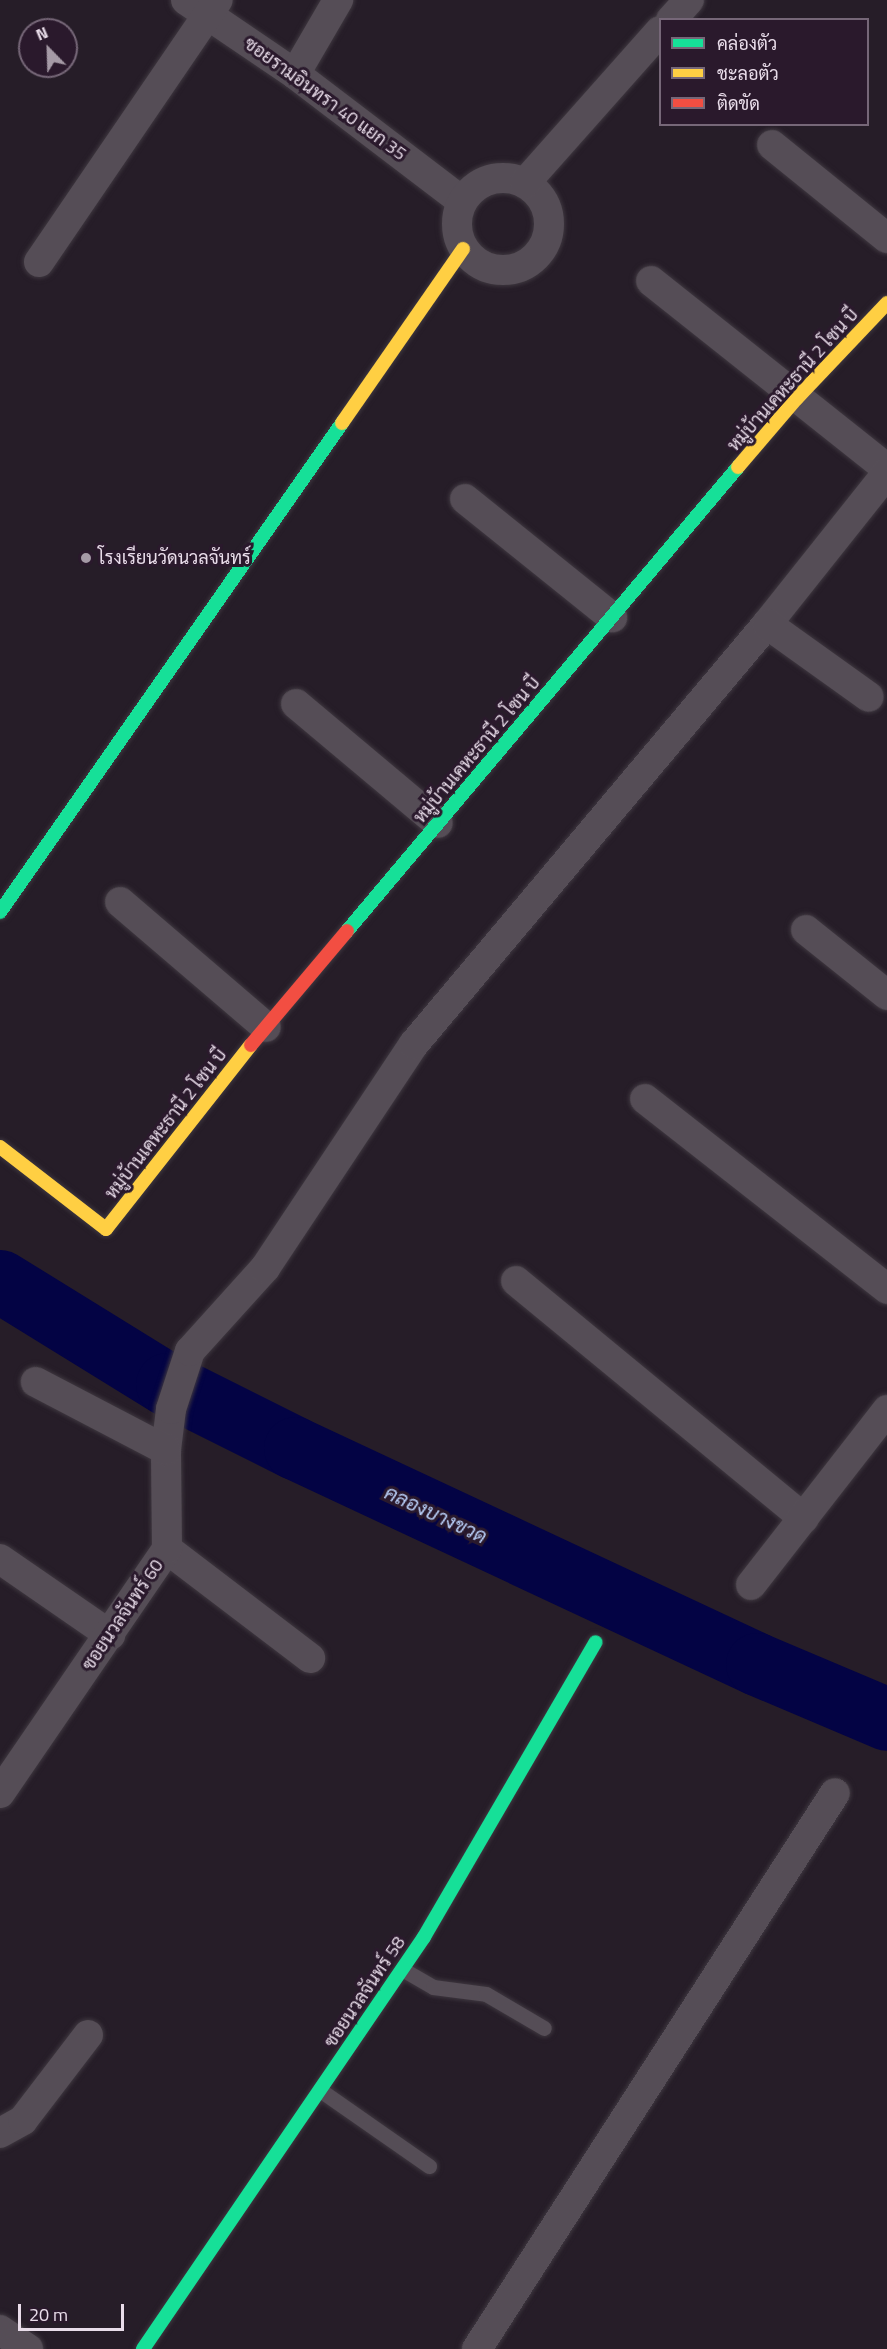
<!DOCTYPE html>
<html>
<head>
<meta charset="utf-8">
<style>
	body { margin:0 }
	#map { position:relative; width:887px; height:2349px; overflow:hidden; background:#261d28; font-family:"Titillium Web",Sarabun,sans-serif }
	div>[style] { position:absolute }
	.river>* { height:63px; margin:-31.5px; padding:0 31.5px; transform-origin:31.5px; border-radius:31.5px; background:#030344 }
	.roads { filter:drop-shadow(0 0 2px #3e373f) drop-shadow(0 0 2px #3e373f) }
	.lane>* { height:15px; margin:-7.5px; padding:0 7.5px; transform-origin:7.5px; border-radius:7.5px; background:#554d56 }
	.street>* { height:30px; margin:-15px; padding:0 15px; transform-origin:15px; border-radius:15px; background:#554d56 }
	.street>.ring { margin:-15px; padding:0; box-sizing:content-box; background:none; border:30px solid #554d56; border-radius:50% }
	.fast>* { height:14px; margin:-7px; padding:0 7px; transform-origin:7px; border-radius:7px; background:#16e098 }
	.slow>* { height:14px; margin:-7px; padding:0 7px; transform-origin:7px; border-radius:7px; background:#ffcf43 }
	.jam>* { height:14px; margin:-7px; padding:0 7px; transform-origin:7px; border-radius:7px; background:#f24e42 }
	.dots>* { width:16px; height:16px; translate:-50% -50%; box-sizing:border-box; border:3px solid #2a192c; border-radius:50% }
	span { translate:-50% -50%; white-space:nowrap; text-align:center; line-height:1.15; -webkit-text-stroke:6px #2a192c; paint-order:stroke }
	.street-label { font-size:18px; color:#e9ddea }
	.poi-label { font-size:18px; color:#e9ddea }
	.left { translate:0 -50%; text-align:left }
	.water-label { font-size:20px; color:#b8cef7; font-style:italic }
	.legend { position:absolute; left:659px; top:18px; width:210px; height:108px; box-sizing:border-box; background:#2a192c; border:2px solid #766778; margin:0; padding:8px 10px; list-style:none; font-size:18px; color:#e9ddea }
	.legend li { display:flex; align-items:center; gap:12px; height:30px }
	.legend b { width:30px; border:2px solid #766778 }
	.north { position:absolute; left:18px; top:18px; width:60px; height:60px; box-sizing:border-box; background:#2a192c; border:2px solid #766778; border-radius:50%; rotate:337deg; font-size:16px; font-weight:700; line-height:24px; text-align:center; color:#e9ddea }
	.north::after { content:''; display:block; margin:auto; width:21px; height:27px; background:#a59aa6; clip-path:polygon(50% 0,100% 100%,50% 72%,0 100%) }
	.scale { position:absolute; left:18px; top:2304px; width:106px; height:27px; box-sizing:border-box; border:3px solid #e9ddea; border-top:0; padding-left:8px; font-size:18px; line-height:21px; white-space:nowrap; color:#e9ddea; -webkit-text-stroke:4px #2a192c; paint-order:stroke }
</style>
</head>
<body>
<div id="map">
	<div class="river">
		<i style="left:0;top:1281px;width:196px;rotate:31.7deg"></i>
		<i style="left:167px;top:1384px;width:143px;rotate:26.6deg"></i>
		<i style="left:295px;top:1448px;width:510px;rotate:25.06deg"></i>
		<i style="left:757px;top:1664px;width:141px;rotate:22.9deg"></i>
	</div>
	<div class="roads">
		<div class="lane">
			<i style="left:402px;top:1969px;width:36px;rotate:30deg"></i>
			<i style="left:433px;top:1987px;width:53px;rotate:7.5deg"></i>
			<i style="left:486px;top:1994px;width:67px;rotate:30.4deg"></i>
			<i style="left:320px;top:2090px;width:133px;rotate:34.9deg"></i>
		</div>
		<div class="street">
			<i style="left:186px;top:0;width:132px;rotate:34.2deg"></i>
			<i style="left:295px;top:74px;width:210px;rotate:37.3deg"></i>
			<i style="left:671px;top:20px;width:27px;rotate:-48deg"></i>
			<i style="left:295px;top:74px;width:86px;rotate:-59.8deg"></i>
			<i style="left:772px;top:145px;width:148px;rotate:39deg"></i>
			<i class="ring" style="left:457px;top:178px;width:62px;height:62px"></i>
			<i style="left:525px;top:183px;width:203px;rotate:-48.4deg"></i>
			<i style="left:39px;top:262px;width:317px;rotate:-55.7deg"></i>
			<i style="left:651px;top:281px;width:302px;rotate:38.5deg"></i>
			<i style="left:465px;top:499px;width:189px;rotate:38.8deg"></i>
			<i style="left:767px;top:624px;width:193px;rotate:-51.5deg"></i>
			<i style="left:296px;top:704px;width:185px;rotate:40deg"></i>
			<i style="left:120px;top:902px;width:192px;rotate:40.6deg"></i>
			<i style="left:806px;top:930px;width:104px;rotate:38.7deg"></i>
			<i style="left:645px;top:1099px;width:308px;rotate:38.1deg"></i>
			<i style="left:516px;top:1281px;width:373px;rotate:39.5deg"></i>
			<i style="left:166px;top:1450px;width:41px;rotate:-83deg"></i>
			<i style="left:171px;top:1409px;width:61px;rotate:-71.9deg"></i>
			<i style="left:190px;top:1351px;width:112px;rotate:-47.9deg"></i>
			<i style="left:265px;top:1268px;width:269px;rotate:-56.4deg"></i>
			<i style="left:414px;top:1044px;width:549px;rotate:-49.95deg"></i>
			<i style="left:767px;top:624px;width:125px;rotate:35.6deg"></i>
			<i style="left:167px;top:1549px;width:180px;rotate:37.3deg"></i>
			<i style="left:0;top:1559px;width:134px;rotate:34.6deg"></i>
			<i style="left:751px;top:1585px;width:222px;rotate:-52.1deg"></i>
			<i style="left:0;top:1793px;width:296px;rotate:-55.6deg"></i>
			<i style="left:167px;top:1549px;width:99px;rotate:-90.6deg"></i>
			<i style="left:166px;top:1450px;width:147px;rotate:-152.4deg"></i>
			<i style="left:0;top:2133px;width:26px;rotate:-29deg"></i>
			<i style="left:23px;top:2120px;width:107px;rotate:-52.6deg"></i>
			<i style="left:0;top:2330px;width:34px;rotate:34deg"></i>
			<i style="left:477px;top:2349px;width:661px;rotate:-57.22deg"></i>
		</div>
		<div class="fast">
			<i style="left:0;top:912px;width:597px;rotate:-55.03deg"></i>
			<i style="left:347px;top:931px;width:607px;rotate:-49.88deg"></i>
			<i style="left:143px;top:2349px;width:499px;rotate:-55.7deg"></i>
			<i style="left:424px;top:1937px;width:341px;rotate:-59.8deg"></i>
		</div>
		<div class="slow">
			<i style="left:342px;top:423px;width:212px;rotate:-55.2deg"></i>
			<i style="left:738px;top:467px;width:91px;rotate:-49.5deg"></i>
			<i style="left:797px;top:398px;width:131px;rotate:-46.5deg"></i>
			<i style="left:0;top:1147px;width:134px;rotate:37.7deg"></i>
			<i style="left:106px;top:1229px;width:234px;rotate:-51.8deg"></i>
		</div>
		<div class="jam">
			<i style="left:251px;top:1045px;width:149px;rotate:-49.9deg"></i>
		</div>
	</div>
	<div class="dots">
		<i style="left:86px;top:558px;background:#a59aa6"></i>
	</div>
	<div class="street-label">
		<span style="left:325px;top:99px;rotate:36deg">ซอยรามอินทรา 40 แยก 35</span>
		<span style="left:793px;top:380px;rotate:-48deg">หมู่บ้านเคหะธานี 2 โซน บี</span>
		<span style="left:477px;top:750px;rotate:-50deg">หมู่บ้านเคหะธานี 2 โซน บี</span>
		<span style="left:166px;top:1124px;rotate:-52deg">หมู่บ้านเคหะธานี 2 โซน บี</span>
		<span style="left:123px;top:1615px;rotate:-56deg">ซอยนวลจันทร์ 60</span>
		<span style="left:365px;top:1992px;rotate:-56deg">ซอยนวลจันทร์ 58</span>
	</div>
	<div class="poi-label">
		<span class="left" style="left:98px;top:558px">โรงเรียนวัดนวลจันทร์</span>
	</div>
	<div class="water-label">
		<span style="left:436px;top:1514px;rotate:25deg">คลองบางขวด</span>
	</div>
	<ul class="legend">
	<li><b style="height:8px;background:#16e098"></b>คล่องตัว</li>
	<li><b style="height:8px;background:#ffcf43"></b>ชะลอตัว</li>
	<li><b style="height:8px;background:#f24e42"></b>ติดขัด</li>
	</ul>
	<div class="north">N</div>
	<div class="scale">20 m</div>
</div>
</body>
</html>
